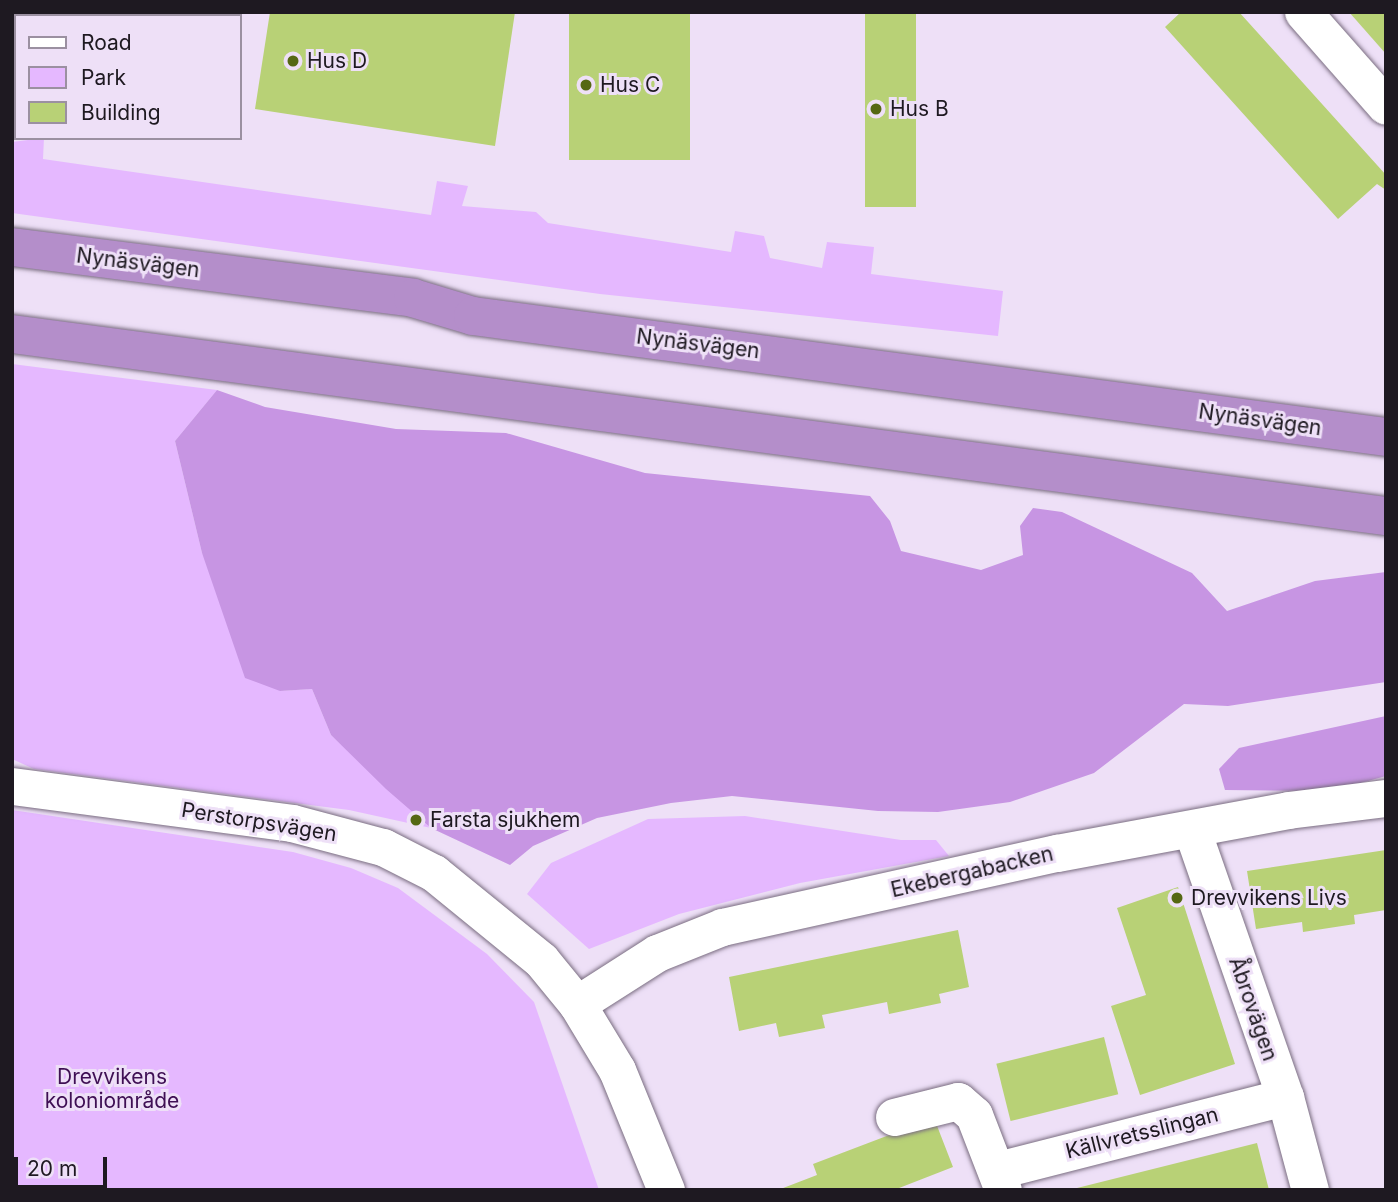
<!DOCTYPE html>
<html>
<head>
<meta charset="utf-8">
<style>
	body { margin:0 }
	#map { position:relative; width:1398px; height:1202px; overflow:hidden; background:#eee0f7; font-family:Inter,sans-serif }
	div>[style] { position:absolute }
	.green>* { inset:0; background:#e5b8ff }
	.forest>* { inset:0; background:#c795e3 }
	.building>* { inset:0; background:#b8d176; transform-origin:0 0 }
	.roads { filter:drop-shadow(0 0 2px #7a6d81) drop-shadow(0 0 2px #7a6d81) }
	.minor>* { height:37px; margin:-18.5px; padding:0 18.5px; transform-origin:18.5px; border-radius:18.5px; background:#fff }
	.highway>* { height:38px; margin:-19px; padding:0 19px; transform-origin:19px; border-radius:19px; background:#b48eca }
	.dots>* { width:19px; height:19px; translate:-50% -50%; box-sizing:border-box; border:4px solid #eee0f7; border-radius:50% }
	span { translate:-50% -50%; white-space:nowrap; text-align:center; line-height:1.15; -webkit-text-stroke:6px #eee0f7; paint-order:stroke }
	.poi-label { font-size:21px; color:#1e1921 }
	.left { translate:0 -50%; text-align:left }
	.street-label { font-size:21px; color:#1e1921 }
	.park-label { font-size:21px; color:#3f0f54 }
	.frame { position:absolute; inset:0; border:14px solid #1e1921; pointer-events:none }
	.legend { position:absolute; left:14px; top:14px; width:228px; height:126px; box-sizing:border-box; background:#eee0f7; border:2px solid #9b90a1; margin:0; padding:9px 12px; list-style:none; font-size:21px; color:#1e1921 }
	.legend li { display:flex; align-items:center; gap:14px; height:35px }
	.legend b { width:35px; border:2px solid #9b90a1 }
	.scale { position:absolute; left:14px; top:1157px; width:93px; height:32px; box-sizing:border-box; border:4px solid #1e1921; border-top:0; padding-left:9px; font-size:21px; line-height:24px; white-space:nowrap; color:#1e1921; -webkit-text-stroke:5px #eee0f7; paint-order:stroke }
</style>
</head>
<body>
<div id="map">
	<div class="green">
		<i style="clip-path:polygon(44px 138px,43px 159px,431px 215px,437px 181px,468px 186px,462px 206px,536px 212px,548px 223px,731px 252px,735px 231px,764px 236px,770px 258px,822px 268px,827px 242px,874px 247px,871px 274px,1003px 291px,998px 336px,600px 294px,12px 213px,12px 142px)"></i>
		<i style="clip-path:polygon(12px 364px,217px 390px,175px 441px,202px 553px,280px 691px,312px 689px,331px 735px,431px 828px,349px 810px,34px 769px,12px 759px)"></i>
		<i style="clip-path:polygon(12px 810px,293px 852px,351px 868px,398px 888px,487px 954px,534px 1002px,599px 1190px,12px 1190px)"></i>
		<i style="clip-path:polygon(745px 816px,901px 840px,936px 840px,949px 856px,800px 883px,679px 914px,589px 949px,527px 894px,551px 863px,648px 819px)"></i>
	</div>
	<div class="forest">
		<i style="clip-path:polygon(217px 390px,265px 407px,396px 429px,506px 433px,645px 473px,870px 496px,890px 521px,901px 551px,981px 570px,1023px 555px,1020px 526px,1033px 508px,1062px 512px,1192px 573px,1227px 611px,1315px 581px,1386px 572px,1386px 682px,1228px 706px,1184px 704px,1094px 773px,1010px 802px,938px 812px,878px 811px,732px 796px,671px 803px,597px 818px,533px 846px,510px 865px,431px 828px,386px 789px,331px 735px,312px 689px,280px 691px,245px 678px,202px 553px,175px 441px)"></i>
		<i style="clip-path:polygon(1386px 716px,1386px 776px,1331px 791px,1225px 790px,1219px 769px,1239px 748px)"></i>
	</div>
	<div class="building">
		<i style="clip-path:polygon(12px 12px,225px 12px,16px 16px,16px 90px)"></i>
		<i style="clip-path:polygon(270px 12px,515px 12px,495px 146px,255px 109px)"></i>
		<i style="left:569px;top:12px;width:121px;height:148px"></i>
		<i style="left:865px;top:12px;width:51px;height:195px"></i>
		<i style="clip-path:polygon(1181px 12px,1239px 12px,1386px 175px,1386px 190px,1377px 184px,1338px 219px,1165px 27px)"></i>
		<i style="clip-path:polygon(1349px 12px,1386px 12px,1386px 54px)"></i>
		<i style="clip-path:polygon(1386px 850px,1386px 910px,1354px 915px,1355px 924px,1303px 932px,1302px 922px,1256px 929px,1247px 871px)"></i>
		<i style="clip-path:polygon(1178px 887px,1235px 1064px,1140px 1095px,1111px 1006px,1146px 995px,1117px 908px)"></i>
		<i style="clip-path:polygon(958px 930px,969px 987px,939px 994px,941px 1003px,889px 1014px,887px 1002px,822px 1015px,825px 1028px,779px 1037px,776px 1023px,739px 1031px,729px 977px)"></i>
		<i style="left:1104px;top:1037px;width:59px;height:111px;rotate:76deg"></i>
		<i style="clip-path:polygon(934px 1118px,953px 1167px,894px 1190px,778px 1190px,817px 1175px,813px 1164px)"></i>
		<i style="clip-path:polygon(1257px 1143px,1269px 1190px,1073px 1190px,1073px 1189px)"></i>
	</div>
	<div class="roads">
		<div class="minor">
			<i style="left:1303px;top:12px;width:125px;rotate:48.6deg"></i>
			<i style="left:12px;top:786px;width:282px;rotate:7.5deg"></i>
			<i style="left:292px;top:823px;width:94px;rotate:14.8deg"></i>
			<i style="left:383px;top:847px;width:57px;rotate:27deg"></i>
			<i style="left:434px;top:873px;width:138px;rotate:39.1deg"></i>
			<i style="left:541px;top:960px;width:57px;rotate:50.7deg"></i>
			<i style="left:577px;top:1004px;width:77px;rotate:58.8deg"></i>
			<i style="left:617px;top:1070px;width:130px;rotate:67.8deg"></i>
			<i style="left:1192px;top:830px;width:283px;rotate:70.8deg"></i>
			<i style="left:1285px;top:1097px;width:96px;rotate:75deg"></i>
			<i style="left:577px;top:1004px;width:95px;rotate:-32.5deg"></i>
			<i style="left:657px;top:953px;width:70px;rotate:-21.8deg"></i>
			<i style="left:722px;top:927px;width:343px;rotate:-12.5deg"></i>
			<i style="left:1057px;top:853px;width:235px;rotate:-10.5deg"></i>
			<i style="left:1288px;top:810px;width:99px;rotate:-7deg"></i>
			<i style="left:894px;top:1117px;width:66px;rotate:-14deg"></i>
			<i style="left:958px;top:1101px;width:21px;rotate:41deg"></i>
			<i style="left:974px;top:1115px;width:80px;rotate:68.9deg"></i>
			<i style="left:998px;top:1170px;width:296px;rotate:-14.3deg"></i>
		</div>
		<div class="highway">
			<i style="left:12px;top:247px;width:404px;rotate:7.2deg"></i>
			<i style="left:413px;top:298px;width:63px;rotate:16.7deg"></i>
			<i style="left:473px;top:316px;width:921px;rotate:7.55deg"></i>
			<i style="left:12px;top:334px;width:1386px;rotate:7.55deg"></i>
		</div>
	</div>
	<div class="dots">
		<i style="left:293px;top:61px;background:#556814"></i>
		<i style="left:586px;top:85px;background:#556814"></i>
		<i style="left:876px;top:109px;background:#556814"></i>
		<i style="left:416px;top:820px;background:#556814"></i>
		<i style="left:1177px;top:898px;background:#556814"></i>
	</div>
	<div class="poi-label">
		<span class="left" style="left:307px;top:61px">Hus D</span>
		<span class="left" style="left:600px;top:85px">Hus C</span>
		<span class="left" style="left:890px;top:109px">Hus B</span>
		<span class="left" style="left:430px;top:820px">Farsta sjukhem</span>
		<span class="left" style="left:1191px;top:898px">Drevvikens Livs</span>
	</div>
	<div class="street-label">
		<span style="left:138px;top:263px;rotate:7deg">Nynäsvägen</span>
		<span style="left:698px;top:344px;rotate:7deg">Nynäsvägen</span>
		<span style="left:1260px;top:420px;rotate:8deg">Nynäsvägen</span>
		<span style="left:259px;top:822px;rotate:9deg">Perstorpsvägen</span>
		<span style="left:972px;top:872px;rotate:-13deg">Ekebergabacken</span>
		<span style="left:1253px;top:1009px;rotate:71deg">Åbrovägen</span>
		<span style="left:1142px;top:1133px;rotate:-14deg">Källvretsslingan</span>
	</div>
	<div class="park-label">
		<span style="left:112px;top:1089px">Drevvikens<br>koloniområde</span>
	</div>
	<div class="frame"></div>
	<ul class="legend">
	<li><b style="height:9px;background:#fff"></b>Road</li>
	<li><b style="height:19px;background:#e5b8ff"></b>Park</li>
	<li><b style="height:19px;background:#b8d176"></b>Building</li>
	</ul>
	<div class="scale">20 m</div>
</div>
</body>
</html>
